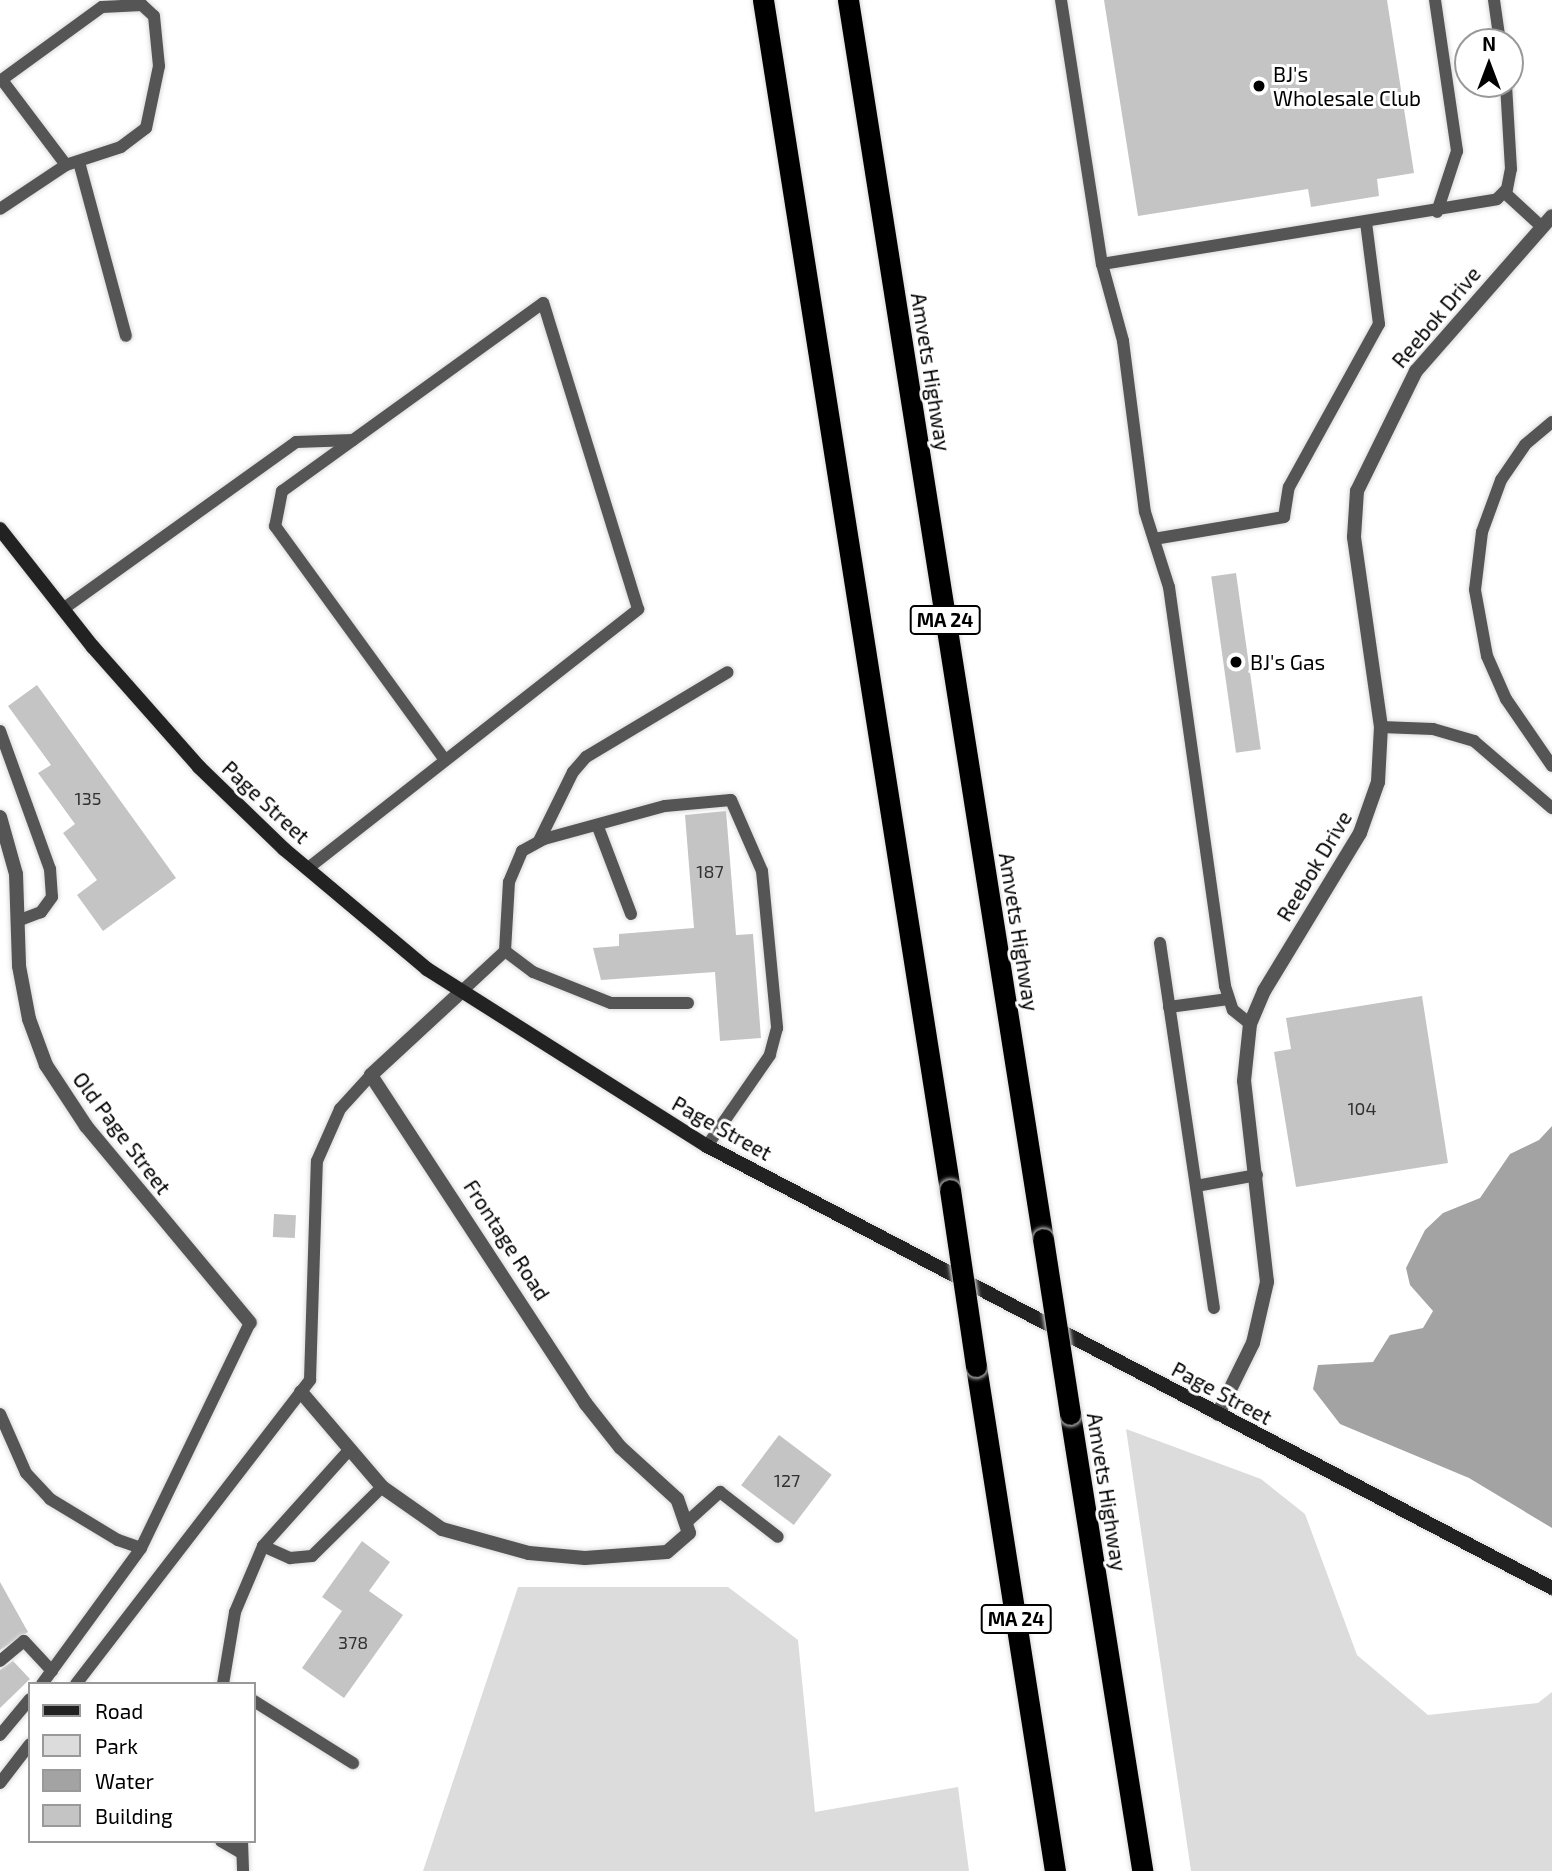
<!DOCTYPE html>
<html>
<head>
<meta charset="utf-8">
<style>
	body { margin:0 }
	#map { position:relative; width:1552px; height:1871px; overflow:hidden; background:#fff; font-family:"Exo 2",sans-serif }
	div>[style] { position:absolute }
	.green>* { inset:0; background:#dcdcdc }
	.water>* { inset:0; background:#a3a3a3 }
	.building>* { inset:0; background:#c4c4c4; transform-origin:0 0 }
	.roads { filter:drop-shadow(0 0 2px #dbdbdb) drop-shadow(0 0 2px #dbdbdb) }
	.service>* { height:12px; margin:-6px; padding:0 6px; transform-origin:6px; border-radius:6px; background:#555 }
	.minor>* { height:14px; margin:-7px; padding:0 7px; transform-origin:7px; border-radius:7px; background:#555 }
	.secondary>* { height:14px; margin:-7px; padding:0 7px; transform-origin:7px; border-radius:7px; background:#222 }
	.motorway>* { height:21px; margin:-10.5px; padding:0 10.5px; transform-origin:10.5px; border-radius:10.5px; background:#000 }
	.bridges { filter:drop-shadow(0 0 2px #dbdbdb) drop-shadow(0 0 2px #dbdbdb) }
	.motorway-bridge>* { height:21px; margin:-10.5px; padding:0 10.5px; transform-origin:10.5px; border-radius:10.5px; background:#000 }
	.dots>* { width:19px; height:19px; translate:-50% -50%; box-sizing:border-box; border:4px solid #fff; border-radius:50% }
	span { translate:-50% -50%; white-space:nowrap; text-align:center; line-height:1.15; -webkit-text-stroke:6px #fff; paint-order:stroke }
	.number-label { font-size:18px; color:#313131 }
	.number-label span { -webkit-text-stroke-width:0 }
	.shield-label span { padding:2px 5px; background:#fff; border:2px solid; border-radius:5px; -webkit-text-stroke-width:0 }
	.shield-label { font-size:19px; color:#000; font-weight:700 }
	.poi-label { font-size:21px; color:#000 }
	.left { translate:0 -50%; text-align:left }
	.street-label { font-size:21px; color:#000 }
	.legend { position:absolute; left:28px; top:1682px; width:228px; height:161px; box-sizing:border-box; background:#fff; border:2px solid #999; margin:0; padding:9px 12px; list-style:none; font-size:21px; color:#000 }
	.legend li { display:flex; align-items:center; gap:14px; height:35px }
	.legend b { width:35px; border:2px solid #999 }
	.north { position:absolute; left:1454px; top:28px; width:70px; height:70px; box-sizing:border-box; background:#fff; border:2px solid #999; border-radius:50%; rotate:0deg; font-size:19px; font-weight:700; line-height:28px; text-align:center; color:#000 }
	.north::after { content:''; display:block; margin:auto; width:24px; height:32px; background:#000; clip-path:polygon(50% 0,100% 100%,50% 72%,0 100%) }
</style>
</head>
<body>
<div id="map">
	<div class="green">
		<i style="clip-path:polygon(1126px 1429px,1261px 1479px,1305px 1514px,1357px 1655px,1428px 1715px,1538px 1703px,1552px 1692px,1552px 1871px,1191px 1871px)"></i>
		<i style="clip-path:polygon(518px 1587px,728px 1587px,798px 1640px,815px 1812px,958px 1787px,969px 1871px,423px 1871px)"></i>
	</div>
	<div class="water">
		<i style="clip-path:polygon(1552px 1126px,1552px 1528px,1469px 1478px,1340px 1424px,1313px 1389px,1318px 1365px,1373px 1362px,1390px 1335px,1423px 1328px,1433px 1311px,1410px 1285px,1406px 1268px,1425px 1230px,1443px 1213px,1480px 1198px,1510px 1154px,1539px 1140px)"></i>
	</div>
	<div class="building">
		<i style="clip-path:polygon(1104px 0,1387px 0,1414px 173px,1377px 179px,1379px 196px,1311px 207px,1308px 189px,1138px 216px)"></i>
		<i style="left:1236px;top:573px;width:178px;height:25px;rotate:82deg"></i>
		<i style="clip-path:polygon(37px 685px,176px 878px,103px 931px,77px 895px,97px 880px,63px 833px,75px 824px,38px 773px,51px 765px,8px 706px)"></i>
		<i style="clip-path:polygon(726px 811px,736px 935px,753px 934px,761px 1038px,720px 1041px,715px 972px,601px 980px,593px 948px,619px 946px,619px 934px,694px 928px,685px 815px)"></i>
		<i style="clip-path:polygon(1422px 996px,1448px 1163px,1296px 1187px,1274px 1052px,1291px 1049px,1286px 1018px)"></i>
		<i style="left:274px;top:1214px;width:22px;height:23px;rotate:3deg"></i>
		<i style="left:779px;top:1435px;width:66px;height:63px;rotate:37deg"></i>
		<i style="clip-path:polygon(362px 1541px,390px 1562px,369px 1591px,403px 1615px,344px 1698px,302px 1668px,342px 1611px,322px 1597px)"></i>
		<i style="clip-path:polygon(0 1582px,28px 1632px,0 1650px)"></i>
		<i style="clip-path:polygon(13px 1661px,30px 1679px,0 1708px,0 1670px)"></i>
	</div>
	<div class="roads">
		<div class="service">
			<i style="left:1061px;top:0;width:267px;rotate:81.2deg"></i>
			<i style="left:1102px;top:264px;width:400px;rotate:-9.3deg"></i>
			<i style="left:1497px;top:199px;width:14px;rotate:-45deg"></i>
			<i style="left:1507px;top:189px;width:20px;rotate:-79deg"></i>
			<i style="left:1511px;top:169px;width:85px;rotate:-93.4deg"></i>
			<i style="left:1435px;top:0;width:153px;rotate:81.7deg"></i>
			<i style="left:1457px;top:151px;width:64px;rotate:108.2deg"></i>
			<i style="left:1494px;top:0;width:42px;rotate:81.9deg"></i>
			<i style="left:2px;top:80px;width:106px;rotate:53deg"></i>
			<i style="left:0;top:81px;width:126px;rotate:-36deg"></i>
			<i style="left:102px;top:7px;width:40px;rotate:-2.9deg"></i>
			<i style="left:142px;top:5px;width:16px;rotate:43deg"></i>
			<i style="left:154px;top:16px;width:50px;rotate:84.3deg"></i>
			<i style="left:159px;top:66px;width:63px;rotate:101.8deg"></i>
			<i style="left:146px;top:128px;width:31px;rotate:143deg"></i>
			<i style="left:121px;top:147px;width:58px;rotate:161.9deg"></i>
			<i style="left:66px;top:165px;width:79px;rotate:146.3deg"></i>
			<i style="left:79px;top:162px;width:180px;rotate:74.9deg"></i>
			<i style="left:1505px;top:193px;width:50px;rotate:42.6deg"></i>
			<i style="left:1102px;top:264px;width:80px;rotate:74.7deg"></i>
			<i style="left:1123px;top:341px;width:172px;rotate:82.7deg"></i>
			<i style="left:1145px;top:512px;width:79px;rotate:72.3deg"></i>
			<i style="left:1169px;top:587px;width:403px;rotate:82deg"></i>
			<i style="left:1225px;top:986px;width:25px;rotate:72deg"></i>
			<i style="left:1233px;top:1010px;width:22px;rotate:39deg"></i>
			<i style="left:1552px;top:422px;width:35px;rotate:140deg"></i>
			<i style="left:1525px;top:445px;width:42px;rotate:124.4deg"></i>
			<i style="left:1501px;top:480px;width:55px;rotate:110.1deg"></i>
			<i style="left:1482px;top:532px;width:58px;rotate:96.9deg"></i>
			<i style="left:1475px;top:590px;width:67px;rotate:79.7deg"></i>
			<i style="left:1487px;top:656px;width:47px;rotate:66.2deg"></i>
			<i style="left:1506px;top:699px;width:81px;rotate:55.5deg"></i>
			<i style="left:1154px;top:539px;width:132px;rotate:-9.6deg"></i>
			<i style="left:1284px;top:517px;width:30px;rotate:-81deg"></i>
			<i style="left:1289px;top:487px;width:186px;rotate:-61.1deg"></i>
			<i style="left:1379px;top:324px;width:102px;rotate:-97.3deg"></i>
			<i style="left:63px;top:609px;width:287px;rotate:-35.6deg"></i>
			<i style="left:296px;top:442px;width:57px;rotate:-2deg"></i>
			<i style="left:1381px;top:727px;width:52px;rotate:2.2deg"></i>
			<i style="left:1433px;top:729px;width:43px;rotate:16.3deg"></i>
			<i style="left:1474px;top:741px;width:103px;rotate:40.7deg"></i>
			<i style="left:0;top:731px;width:147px;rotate:70.1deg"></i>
			<i style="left:50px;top:869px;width:28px;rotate:86deg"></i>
			<i style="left:52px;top:897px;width:19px;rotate:126deg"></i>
			<i style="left:41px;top:912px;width:25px;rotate:159deg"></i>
			<i style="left:598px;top:827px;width:93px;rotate:69.2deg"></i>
			<i style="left:539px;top:841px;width:77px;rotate:-63.8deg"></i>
			<i style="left:573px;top:772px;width:20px;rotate:-49deg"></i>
			<i style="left:586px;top:757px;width:165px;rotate:-30.9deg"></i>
			<i style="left:307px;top:869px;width:421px;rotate:-38.1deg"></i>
			<i style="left:638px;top:609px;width:320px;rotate:-107.2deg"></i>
			<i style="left:543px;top:303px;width:322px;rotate:144.2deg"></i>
			<i style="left:282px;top:491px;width:36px;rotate:101deg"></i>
			<i style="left:275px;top:526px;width:289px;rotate:54deg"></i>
			<i style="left:1160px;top:943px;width:369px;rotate:81.6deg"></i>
			<i style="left:505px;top:951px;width:35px;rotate:37deg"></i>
			<i style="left:533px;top:972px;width:84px;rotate:21.7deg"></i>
			<i style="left:611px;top:1003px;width:77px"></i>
			<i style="left:462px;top:991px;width:59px;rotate:-42.9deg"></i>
			<i style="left:505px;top:951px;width:69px;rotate:-86.7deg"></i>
			<i style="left:509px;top:882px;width:34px;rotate:-67deg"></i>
			<i style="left:522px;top:851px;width:25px;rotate:-29deg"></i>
			<i style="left:544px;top:839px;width:125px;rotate:-15.3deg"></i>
			<i style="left:665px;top:806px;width:66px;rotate:-5.2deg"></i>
			<i style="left:731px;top:800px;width:77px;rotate:66.4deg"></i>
			<i style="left:762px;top:871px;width:158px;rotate:84.5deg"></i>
			<i style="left:777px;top:1028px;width:28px;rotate:105deg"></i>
			<i style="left:770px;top:1055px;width:111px;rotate:124.7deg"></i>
			<i style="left:1169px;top:1007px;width:60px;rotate:-7.7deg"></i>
			<i style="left:1196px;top:1186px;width:62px;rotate:-10.2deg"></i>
			<i style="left:0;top:1414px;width:64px;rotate:66.2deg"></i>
			<i style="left:26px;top:1473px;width:35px;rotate:47deg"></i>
			<i style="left:50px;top:1499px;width:79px;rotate:31.1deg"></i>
			<i style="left:118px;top:1540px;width:24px;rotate:19deg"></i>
			<i style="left:141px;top:1548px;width:250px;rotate:-64.2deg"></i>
			<i style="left:689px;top:1520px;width:42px;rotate:-42.1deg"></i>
			<i style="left:720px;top:1492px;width:73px;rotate:37.8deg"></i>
			<i style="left:263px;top:1546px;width:30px;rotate:24deg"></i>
			<i style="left:290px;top:1558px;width:22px;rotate:-5deg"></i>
			<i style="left:312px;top:1556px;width:98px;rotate:-44.6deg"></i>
			<i style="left:0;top:1661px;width:31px;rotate:-40deg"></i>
			<i style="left:24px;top:1641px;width:41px;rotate:47deg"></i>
			<i style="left:42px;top:1684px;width:168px;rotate:-53.9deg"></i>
			<i style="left:76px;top:1684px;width:384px;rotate:-52.4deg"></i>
			<i style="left:310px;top:1380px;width:219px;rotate:-88.2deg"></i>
			<i style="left:317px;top:1161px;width:57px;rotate:-66.1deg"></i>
			<i style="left:340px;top:1109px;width:46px;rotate:-47.6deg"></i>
			<i style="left:223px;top:1684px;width:73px;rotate:-80.5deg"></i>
			<i style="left:235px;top:1612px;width:72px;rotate:-67deg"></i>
			<i style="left:263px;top:1546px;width:129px;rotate:-48.1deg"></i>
			<i style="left:254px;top:1701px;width:117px;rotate:32.1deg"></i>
			<i style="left:0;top:1735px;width:47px;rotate:-50.2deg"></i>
			<i style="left:0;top:1783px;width:49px;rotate:-52.4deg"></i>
			<i style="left:221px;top:1841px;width:24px;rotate:30deg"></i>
			<i style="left:242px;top:1841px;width:30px;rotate:88deg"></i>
		</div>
		<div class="minor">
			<i style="left:0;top:817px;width:59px;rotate:74.3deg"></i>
			<i style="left:16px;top:874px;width:92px;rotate:88.1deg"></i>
			<i style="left:19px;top:966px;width:54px;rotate:79.3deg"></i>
			<i style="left:29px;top:1019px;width:49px;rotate:69.7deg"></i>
			<i style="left:46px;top:1065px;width:73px;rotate:56.7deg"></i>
			<i style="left:86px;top:1126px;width:256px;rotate:50.2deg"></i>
			<i style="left:301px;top:1392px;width:125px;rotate:49.5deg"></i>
			<i style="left:382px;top:1487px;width:73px;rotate:35deg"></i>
			<i style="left:442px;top:1529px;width:90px;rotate:15.4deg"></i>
			<i style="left:529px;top:1553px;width:56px;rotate:5.1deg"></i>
			<i style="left:585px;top:1558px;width:82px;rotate:-4.2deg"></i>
			<i style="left:667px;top:1552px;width:29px;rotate:-41deg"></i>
			<i style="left:689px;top:1533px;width:36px;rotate:-109deg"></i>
			<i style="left:677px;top:1499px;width:77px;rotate:-137.6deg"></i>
			<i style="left:620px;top:1447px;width:55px;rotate:-128.3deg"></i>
			<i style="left:586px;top:1404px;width:393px;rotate:-123.2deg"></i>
			<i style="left:371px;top:1075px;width:124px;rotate:-42.7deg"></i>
			<i style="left:1218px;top:1414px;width:79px;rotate:-63.8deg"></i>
			<i style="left:1253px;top:1343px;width:63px;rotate:-77.1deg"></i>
			<i style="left:1267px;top:1282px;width:202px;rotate:-96.5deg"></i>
			<i style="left:1244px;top:1081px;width:57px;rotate:-84deg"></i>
			<i style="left:1250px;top:1024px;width:36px;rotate:-67deg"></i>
			<i style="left:1264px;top:991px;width:185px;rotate:-58.7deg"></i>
			<i style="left:1360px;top:833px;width:54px;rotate:-70.6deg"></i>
			<i style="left:1378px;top:782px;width:55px;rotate:-86.9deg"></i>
			<i style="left:1381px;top:727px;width:192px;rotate:-98.1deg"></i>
			<i style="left:1354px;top:537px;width:46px;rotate:-86.3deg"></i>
			<i style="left:1357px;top:491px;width:134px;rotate:-63.8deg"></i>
			<i style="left:1416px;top:371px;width:206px;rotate:-48.7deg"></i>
		</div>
		<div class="secondary">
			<i style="left:0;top:529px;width:150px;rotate:51.8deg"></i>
			<i style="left:93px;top:647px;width:160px;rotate:48.5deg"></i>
			<i style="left:199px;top:767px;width:118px;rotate:44deg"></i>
			<i style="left:284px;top:849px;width:187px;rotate:40deg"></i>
			<i style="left:427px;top:969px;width:331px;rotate:32.3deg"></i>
			<i style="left:707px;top:1146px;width:954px;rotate:27.61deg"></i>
		</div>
		<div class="motorway">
			<i style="left:763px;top:0;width:1205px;rotate:81.07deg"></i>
			<i style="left:848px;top:0;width:1254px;rotate:81.06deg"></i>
			<i style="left:976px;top:1366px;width:511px;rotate:81.11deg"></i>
			<i style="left:1070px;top:1414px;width:463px;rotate:81deg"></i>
		</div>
	</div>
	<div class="bridges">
		<div class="motorway-bridge">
			<i style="left:950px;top:1190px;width:178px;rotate:81.6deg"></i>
			<i style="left:1043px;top:1239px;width:177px;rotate:81.2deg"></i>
		</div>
	</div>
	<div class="dots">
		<i style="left:1259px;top:86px;background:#000"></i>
		<i style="left:1236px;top:662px;background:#000"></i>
	</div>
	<div class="number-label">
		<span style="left:88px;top:798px">135</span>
		<span style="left:710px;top:871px">187</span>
		<span style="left:1362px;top:1108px">104</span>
		<span style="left:787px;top:1480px">127</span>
		<span style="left:353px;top:1642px">378</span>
	</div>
	<div class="shield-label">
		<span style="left:945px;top:620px">MA 24</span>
		<span style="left:1016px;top:1619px">MA 24</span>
	</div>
	<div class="poi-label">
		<span class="left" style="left:1273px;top:86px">BJ's<br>Wholesale Club</span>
		<span class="left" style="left:1250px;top:662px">BJ's Gas</span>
	</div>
	<div class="street-label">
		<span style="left:1436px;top:317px;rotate:-50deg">Reebok Drive</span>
		<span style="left:931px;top:372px;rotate:81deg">Amvets Highway</span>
		<span style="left:266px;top:802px;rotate:43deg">Page Street</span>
		<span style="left:1314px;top:866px;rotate:-59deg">Reebok Drive</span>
		<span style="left:1019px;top:932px;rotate:81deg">Amvets Highway</span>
		<span style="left:722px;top:1128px;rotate:29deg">Page Street</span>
		<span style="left:122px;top:1133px;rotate:53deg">Old Page Street</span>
		<span style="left:507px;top:1240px;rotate:57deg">Frontage Road</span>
		<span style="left:1222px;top:1393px;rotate:28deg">Page Street</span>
		<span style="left:1107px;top:1492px;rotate:81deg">Amvets Highway</span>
	</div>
	<ul class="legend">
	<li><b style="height:9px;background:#222"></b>Road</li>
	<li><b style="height:19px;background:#dcdcdc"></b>Park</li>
	<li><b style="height:19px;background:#a3a3a3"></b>Water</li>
	<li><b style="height:19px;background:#c4c4c4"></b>Building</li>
	</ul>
	<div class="north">N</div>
</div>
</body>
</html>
